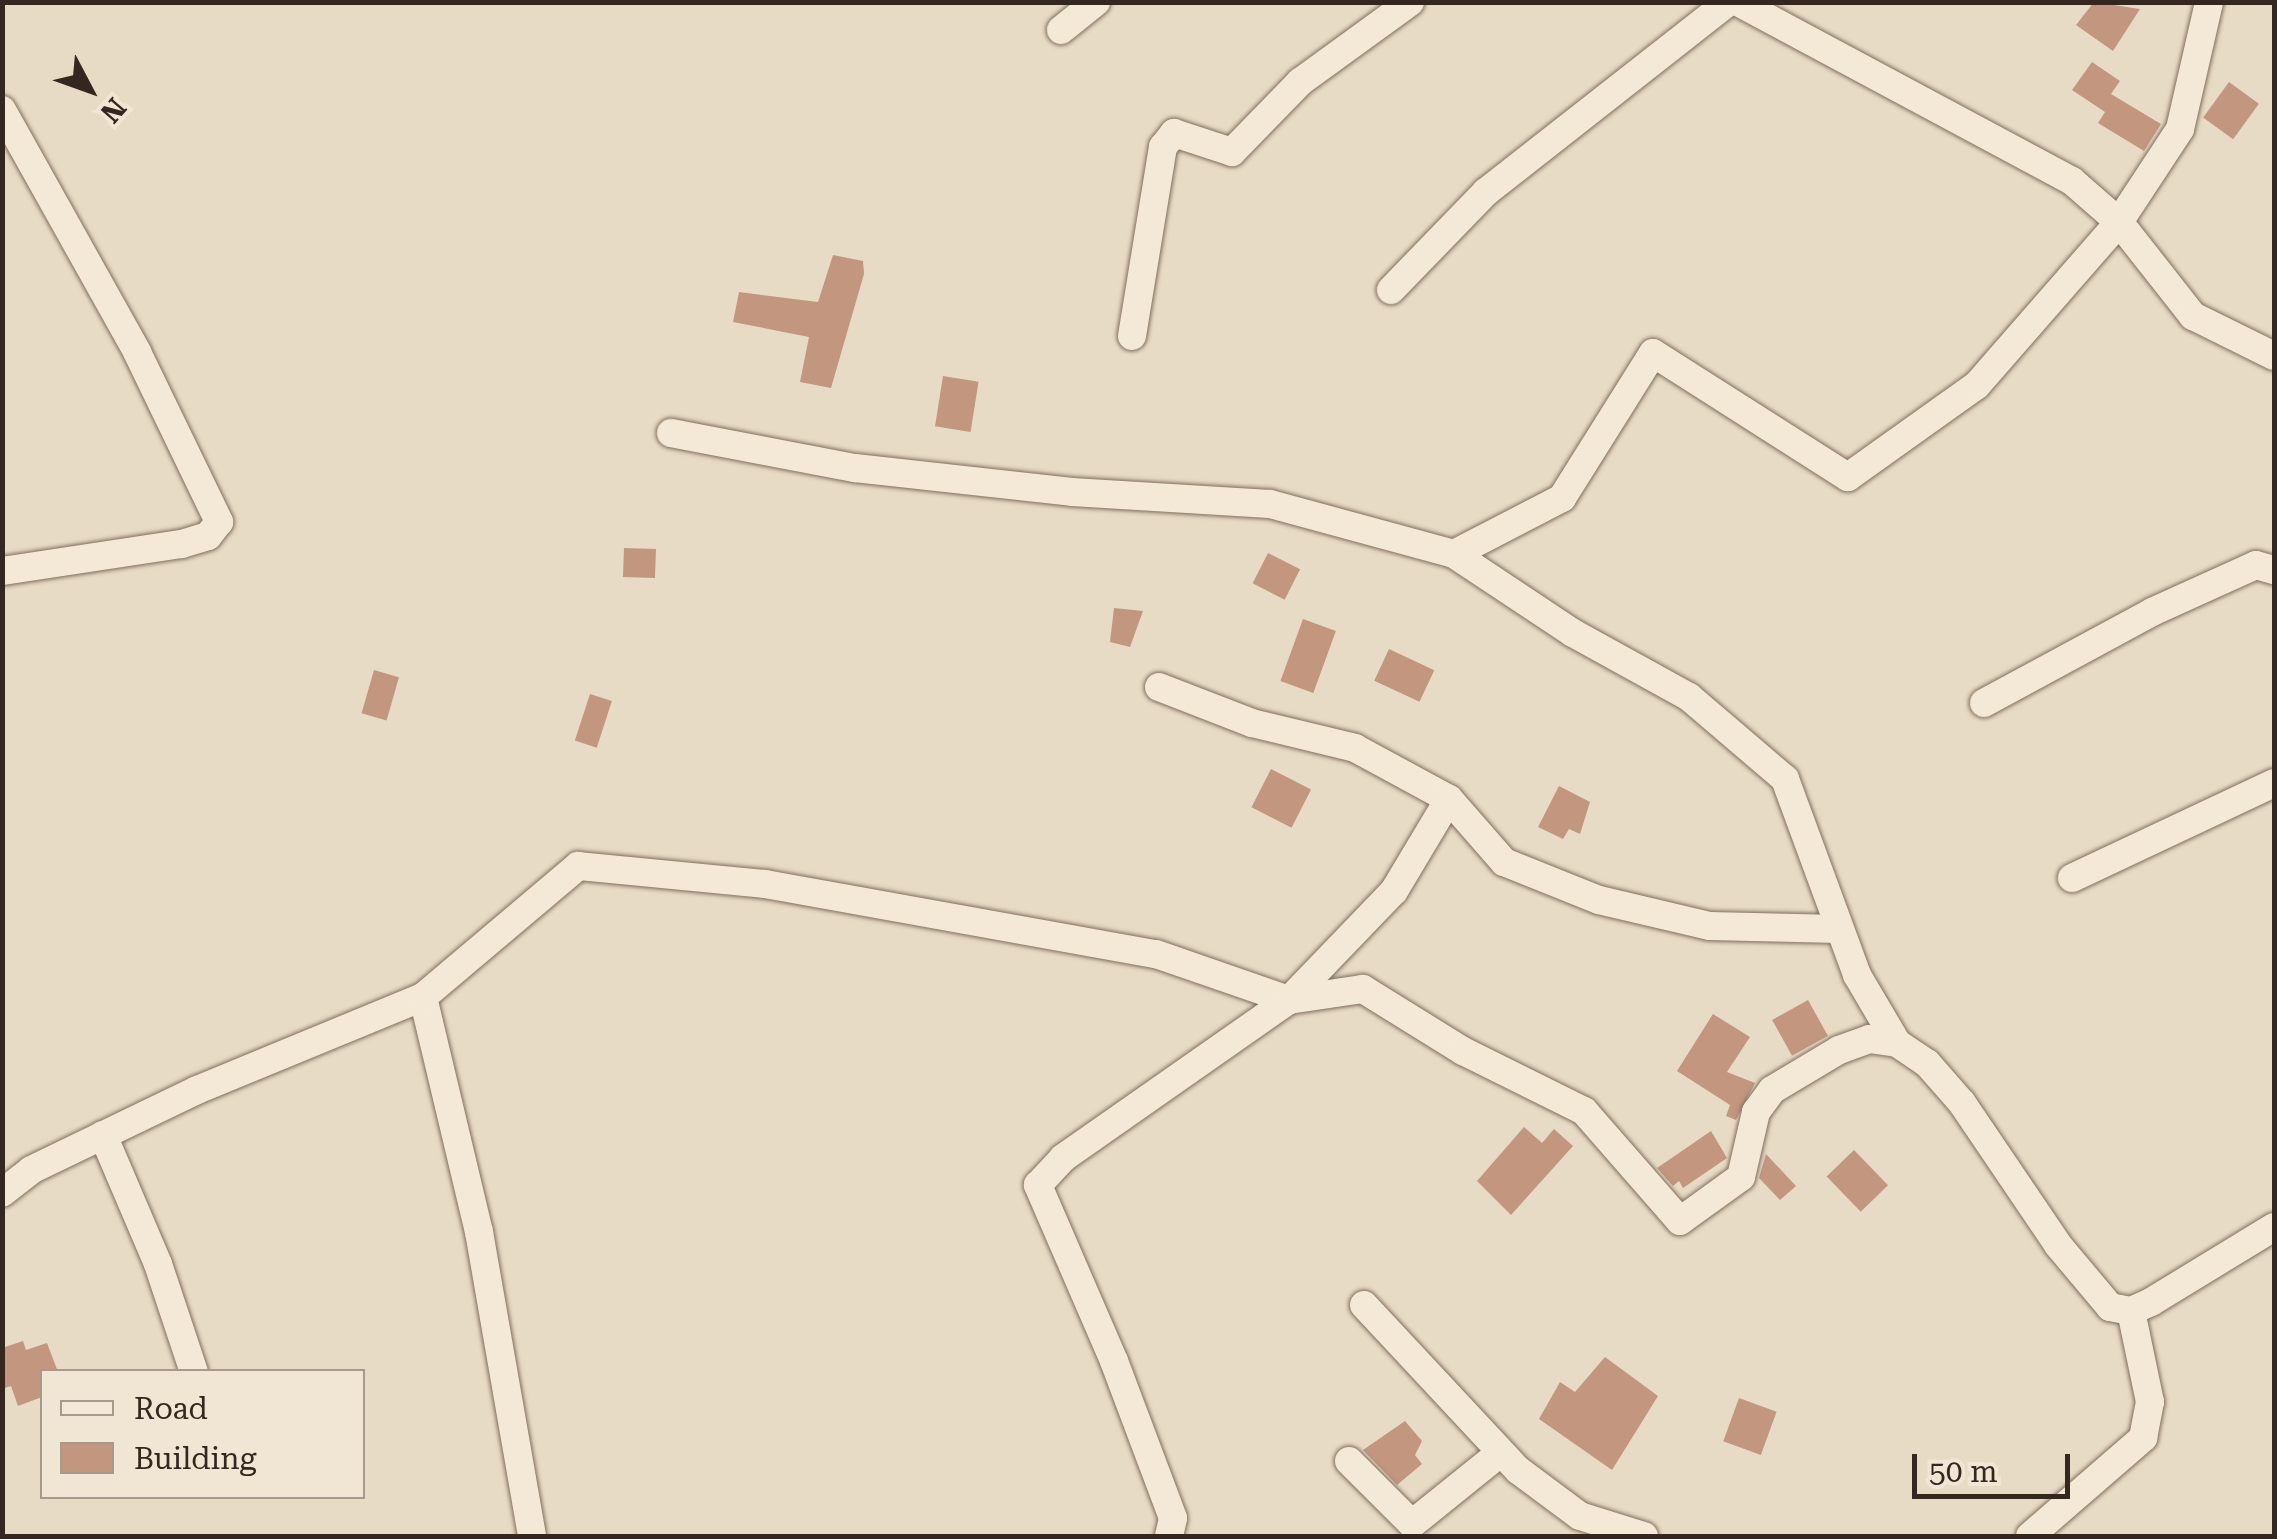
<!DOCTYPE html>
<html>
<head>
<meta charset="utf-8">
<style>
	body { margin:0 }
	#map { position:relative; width:2277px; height:1539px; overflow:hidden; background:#e8dbc5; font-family:"Roboto Serif",serif }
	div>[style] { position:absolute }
	.building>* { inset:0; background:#c2967f; transform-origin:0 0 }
	.roads { filter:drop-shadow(0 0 2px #816e5d) drop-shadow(0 0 2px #816e5d) }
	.minor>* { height:28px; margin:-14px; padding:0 14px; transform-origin:14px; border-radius:14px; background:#f4e9d7 }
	span { translate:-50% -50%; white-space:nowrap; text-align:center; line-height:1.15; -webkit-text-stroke:8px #f1e6d3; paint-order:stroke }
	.frame { position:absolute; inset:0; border:5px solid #33271f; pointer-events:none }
	.legend { position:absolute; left:40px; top:1369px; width:325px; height:130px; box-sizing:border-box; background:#f1e6d3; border:2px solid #a59a8b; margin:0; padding:12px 18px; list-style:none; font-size:30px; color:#33271f }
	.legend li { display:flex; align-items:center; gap:20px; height:50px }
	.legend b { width:50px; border:2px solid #a59a8b }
	.north { position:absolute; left:40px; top:40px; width:100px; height:100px; -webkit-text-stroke:8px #f1e6d3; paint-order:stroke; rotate:131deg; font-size:28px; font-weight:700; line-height:40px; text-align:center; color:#33271f }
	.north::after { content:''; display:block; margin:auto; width:35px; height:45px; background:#33271f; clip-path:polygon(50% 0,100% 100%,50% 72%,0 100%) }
	.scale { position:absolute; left:1912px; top:1454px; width:158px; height:45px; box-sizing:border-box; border:5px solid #33271f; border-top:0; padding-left:12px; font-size:30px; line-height:35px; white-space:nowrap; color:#33271f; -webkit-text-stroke:8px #f1e6d3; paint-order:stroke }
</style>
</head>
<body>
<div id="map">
	<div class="building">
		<i style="clip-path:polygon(2094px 2px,2140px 9px,2113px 51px,2076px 25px)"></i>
		<i style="clip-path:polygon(2092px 62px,2120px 81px,2111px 94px,2161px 124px,2144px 151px,2098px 123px,2105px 112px,2072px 90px)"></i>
		<i style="left:2229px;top:82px;width:37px;height:44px;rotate:36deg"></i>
		<i style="clip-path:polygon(833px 255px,863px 261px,864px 274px,831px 388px,800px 382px,809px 337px,733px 322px,739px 292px,818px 302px)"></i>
		<i style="left:943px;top:376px;width:36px;height:51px;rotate:9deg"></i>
		<i style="left:624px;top:548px;width:32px;height:29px;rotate:2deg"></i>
		<i style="left:1268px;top:553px;width:36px;height:34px;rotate:27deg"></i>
		<i style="clip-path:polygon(1114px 608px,1143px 611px,1130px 647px,1110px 642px)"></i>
		<i style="left:1303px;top:619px;width:35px;height:66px;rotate:20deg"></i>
		<i style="left:1389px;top:649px;width:50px;height:35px;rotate:25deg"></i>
		<i style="left:374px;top:670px;width:26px;height:45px;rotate:16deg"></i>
		<i style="left:590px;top:694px;width:23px;height:49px;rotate:18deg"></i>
		<i style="left:1271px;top:769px;width:45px;height:43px;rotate:27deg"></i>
		<i style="clip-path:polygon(1559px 786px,1590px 802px,1580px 834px,1569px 829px,1563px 839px,1538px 827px)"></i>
		<i style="left:1808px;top:1000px;width:41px;height:41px;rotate:61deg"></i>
		<i style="clip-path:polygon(1713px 1014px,1750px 1037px,1727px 1072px,1755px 1083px,1736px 1120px,1726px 1116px,1730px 1105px,1677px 1071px)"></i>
		<i style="clip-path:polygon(1524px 1127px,1542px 1143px,1554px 1129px,1573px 1146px,1511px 1215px,1477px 1181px)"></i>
		<i style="clip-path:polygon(1711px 1131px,1727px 1158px,1683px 1188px,1679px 1181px,1673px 1186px,1657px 1168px)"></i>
		<i style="left:1854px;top:1150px;width:49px;height:38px;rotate:46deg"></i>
		<i style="clip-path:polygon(1766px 1154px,1796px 1186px,1780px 1200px,1759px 1178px)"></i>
		<i style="clip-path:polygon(23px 1341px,26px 1350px,47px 1343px,58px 1372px,42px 1372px,42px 1397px,18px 1406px,11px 1386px,2px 1389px,2px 1348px)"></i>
		<i style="clip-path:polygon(1605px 1357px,1658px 1396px,1612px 1470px,1539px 1419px,1560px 1382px,1575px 1392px)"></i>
		<i style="left:1739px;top:1398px;width:40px;height:46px;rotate:20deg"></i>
		<i style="clip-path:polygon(1405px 1421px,1422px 1441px,1415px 1455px,1422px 1464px,1397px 1485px,1363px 1450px)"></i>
	</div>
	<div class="roads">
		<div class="minor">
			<i style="left:1738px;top:2px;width:379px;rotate:28.2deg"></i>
			<i style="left:2072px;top:181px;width:62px;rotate:41.1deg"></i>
			<i style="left:2119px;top:222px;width:120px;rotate:51.8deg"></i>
			<i style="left:2193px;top:316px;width:90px;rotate:26.3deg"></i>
			<i style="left:1061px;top:30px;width:45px;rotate:-38.7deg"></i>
			<i style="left:2px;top:110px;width:277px;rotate:60.8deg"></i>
			<i style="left:137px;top:352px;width:189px;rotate:64.2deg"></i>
			<i style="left:219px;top:522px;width:18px;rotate:128deg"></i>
			<i style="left:208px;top:536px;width:28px;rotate:163deg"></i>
			<i style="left:181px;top:544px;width:181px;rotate:171.4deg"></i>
			<i style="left:1391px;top:290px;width:136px;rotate:-45.9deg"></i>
			<i style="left:1486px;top:192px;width:308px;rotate:-38.1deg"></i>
			<i style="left:1132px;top:336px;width:192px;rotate:-80.7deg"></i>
			<i style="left:1163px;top:147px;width:18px;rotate:-52deg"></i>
			<i style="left:1174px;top:133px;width:61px;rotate:18.1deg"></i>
			<i style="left:1232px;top:152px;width:98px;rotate:-45.8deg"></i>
			<i style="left:1300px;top:82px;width:136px;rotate:-36deg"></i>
			<i style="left:671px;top:433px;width:187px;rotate:10.8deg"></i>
			<i style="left:855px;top:468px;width:218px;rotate:6.3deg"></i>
			<i style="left:1072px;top:492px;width:198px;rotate:3.5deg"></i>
			<i style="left:1270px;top:504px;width:191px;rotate:15.2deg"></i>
			<i style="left:1454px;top:554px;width:143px;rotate:33.6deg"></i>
			<i style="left:1573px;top:633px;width:132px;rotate:28.9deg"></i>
			<i style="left:1689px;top:697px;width:126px;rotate:40.5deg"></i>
			<i style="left:1785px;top:779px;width:209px;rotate:69.8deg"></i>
			<i style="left:1857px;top:975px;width:79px;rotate:59.5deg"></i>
			<i style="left:1897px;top:1043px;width:36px;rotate:34deg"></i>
			<i style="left:1927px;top:1063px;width:53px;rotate:48.8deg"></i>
			<i style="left:1962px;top:1103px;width:171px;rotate:55.9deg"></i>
			<i style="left:2058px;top:1245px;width:81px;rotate:50deg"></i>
			<i style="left:2110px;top:1307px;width:21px;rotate:11deg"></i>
			<i style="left:2131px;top:1311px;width:22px;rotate:-24deg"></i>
			<i style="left:2151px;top:1302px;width:144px;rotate:-31.4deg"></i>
			<i style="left:1454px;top:554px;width:122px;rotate:-27.4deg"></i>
			<i style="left:1562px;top:498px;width:171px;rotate:-57.9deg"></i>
			<i style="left:1653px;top:353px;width:231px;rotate:32.5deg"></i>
			<i style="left:1848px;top:477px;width:158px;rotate:-35.5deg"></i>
			<i style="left:1977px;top:385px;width:216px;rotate:-48.9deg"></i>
			<i style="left:2119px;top:222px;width:111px;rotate:-56.7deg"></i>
			<i style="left:2180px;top:129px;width:130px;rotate:-77.1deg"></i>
			<i style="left:1159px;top:687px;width:100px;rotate:21.2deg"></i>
			<i style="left:1252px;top:723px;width:106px;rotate:13.6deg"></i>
			<i style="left:1355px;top:748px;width:107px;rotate:28.5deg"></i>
			<i style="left:1449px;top:799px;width:84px;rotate:48.9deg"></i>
			<i style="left:1504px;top:862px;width:102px;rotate:21.8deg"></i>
			<i style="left:1599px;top:900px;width:114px;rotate:13.2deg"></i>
			<i style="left:1710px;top:926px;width:129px;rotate:1.3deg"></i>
			<i style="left:1984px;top:703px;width:191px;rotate:-28.4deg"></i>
			<i style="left:2152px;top:612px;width:114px;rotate:-24.3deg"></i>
			<i style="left:2256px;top:565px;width:19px;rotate:16deg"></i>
			<i style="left:2072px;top:878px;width:223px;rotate:-25.2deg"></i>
			<i style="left:423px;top:997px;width:242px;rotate:76.6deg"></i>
			<i style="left:479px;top:1232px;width:309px;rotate:80.1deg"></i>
			<i style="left:103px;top:1135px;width:140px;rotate:66.9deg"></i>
			<i style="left:158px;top:1264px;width:114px;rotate:71.6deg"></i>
			<i style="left:2px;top:1193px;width:37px;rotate:-38deg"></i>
			<i style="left:31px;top:1170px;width:184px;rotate:-25.7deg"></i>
			<i style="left:197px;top:1090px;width:244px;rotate:-22.4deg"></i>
			<i style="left:423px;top:997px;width:203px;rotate:-40.2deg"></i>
			<i style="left:578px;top:866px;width:188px;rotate:5.5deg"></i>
			<i style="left:765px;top:884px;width:397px;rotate:10.2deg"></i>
			<i style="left:1156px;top:954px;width:141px;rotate:19.1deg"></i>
			<i style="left:1289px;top:1000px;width:75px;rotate:-8.5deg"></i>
			<i style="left:1363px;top:989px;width:118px;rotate:31.8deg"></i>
			<i style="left:1463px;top:1051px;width:135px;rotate:26.4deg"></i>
			<i style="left:1584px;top:1111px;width:146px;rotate:48.9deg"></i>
			<i style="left:1680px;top:1221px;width:75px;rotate:-35.8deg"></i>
			<i style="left:1741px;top:1177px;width:67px;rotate:-77deg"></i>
			<i style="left:1756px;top:1112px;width:27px;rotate:-54deg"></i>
			<i style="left:1772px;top:1090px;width:78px;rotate:-30.8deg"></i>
			<i style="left:1839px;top:1050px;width:32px;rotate:-20deg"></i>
			<i style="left:1869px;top:1039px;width:28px;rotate:8deg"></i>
			<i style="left:1364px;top:1305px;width:226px;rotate:47deg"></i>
			<i style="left:1518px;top:1470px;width:77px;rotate:36.6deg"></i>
			<i style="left:1580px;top:1516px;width:67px;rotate:17.4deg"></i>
			<i style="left:1349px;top:1461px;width:89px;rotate:45deg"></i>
			<i style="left:1412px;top:1524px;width:113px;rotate:-38.9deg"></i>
			<i style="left:1169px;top:1536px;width:18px;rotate:-77deg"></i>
			<i style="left:1173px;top:1518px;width:168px;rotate:-110.6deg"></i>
			<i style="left:1114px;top:1361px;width:192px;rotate:-113.4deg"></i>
			<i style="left:1038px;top:1185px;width:37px;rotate:-47deg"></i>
			<i style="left:1063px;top:1158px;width:276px;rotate:-35deg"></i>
			<i style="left:1289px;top:1000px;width:151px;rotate:-46.1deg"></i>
			<i style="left:1394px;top:891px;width:107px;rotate:-59.1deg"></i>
			<i style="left:2030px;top:1536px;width:150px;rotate:-40.9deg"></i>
			<i style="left:2143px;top:1438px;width:37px;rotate:-79deg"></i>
			<i style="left:2150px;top:1402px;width:93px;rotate:-101.8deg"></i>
		</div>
	</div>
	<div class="frame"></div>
	<ul class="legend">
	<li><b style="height:12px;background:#f4e9d7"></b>Road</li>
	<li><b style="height:28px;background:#c2967f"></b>Building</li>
	</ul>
	<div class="north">N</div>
	<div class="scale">50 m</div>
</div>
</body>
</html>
